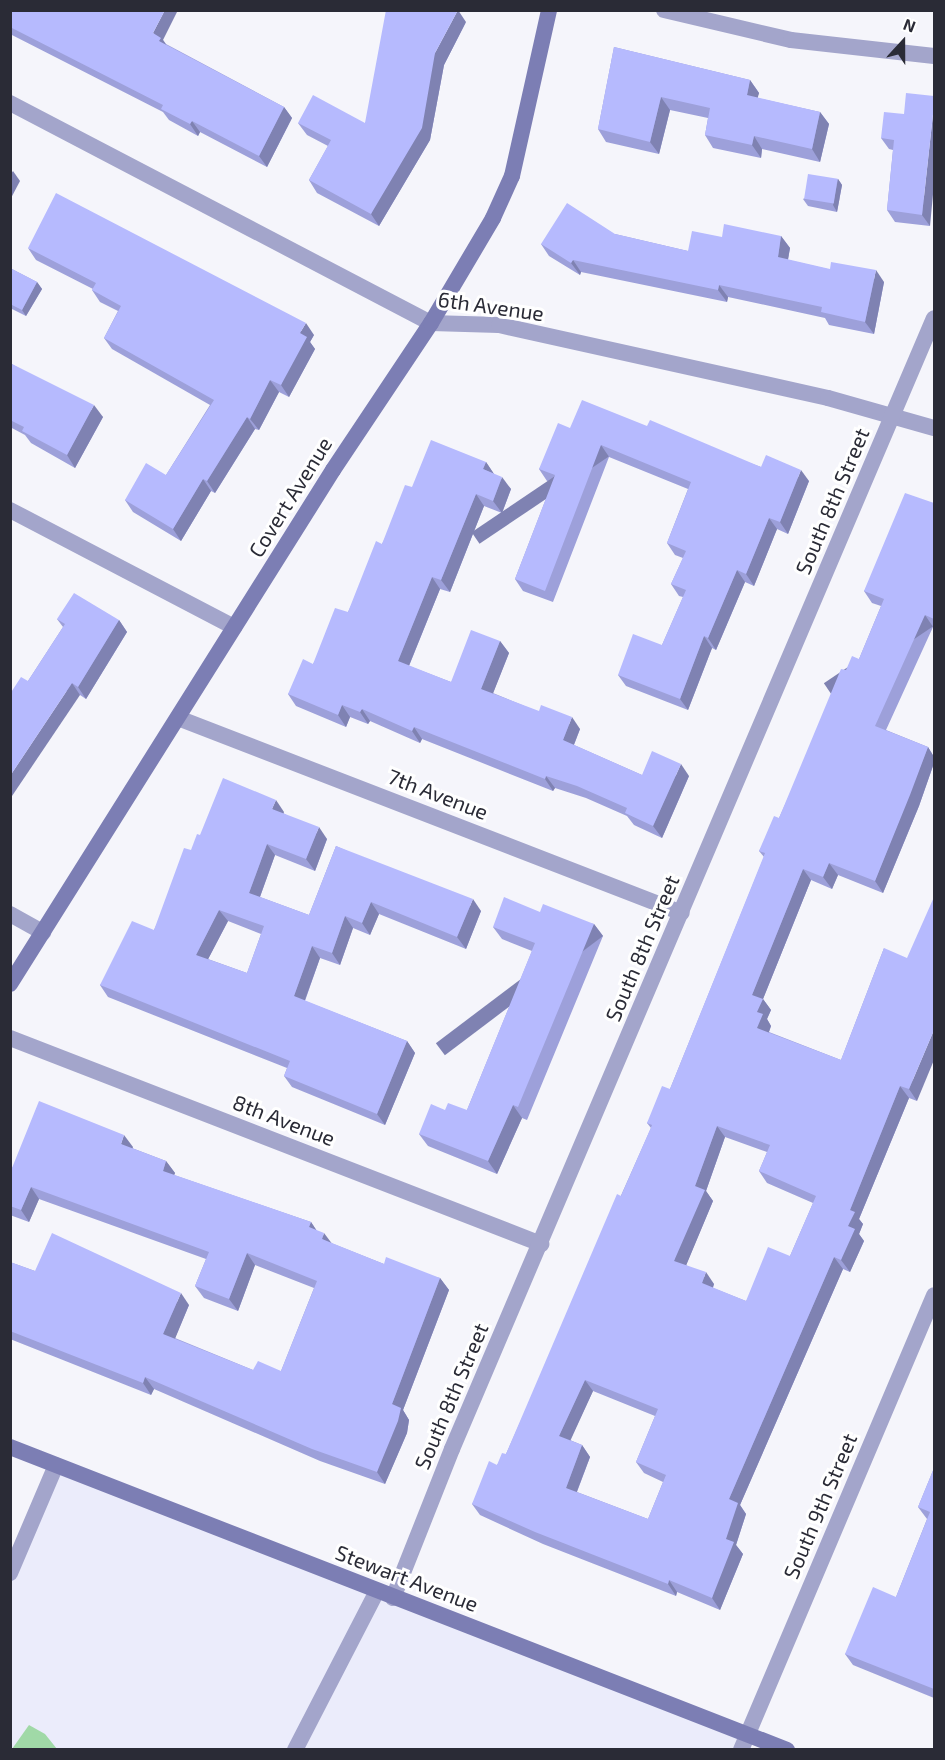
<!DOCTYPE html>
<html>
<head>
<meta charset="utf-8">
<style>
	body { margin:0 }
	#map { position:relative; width:945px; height:1760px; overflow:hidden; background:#f5f5fb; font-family:"Exo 2",sans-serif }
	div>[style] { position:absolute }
	.built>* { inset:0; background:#ebecfb }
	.green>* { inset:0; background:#a0d9a7 }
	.service>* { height:16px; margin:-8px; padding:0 8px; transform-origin:8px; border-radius:8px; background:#a3a5cb }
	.minor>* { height:16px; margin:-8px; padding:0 8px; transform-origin:8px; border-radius:8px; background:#a3a5cb }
	.secondary>* { height:16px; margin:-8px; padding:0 8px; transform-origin:8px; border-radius:8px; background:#7c7eb4 }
	.wall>* { inset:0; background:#9da0da }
	.shaded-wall>* { inset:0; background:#7f82b2; transform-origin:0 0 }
	.building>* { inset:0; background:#b6bafe; transform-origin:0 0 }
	span { translate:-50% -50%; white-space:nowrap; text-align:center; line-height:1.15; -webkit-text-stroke:6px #fff; paint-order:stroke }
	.street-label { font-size:21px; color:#2a2b36 }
	.frame { position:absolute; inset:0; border:12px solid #2a2b36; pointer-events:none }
	.north { position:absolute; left:873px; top:12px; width:60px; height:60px; -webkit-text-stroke:4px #fff; paint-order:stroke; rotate:21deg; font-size:16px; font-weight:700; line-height:24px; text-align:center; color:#2a2b36 }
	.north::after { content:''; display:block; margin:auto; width:21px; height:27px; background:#2a2b36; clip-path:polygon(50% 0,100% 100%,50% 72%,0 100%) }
</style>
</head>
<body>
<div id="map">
	<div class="built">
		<i style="clip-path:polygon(56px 1465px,748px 1734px,741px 1750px,11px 1750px,11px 1573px)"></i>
	</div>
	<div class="green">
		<i style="clip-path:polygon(29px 1725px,45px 1734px,57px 1749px,12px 1749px)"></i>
	</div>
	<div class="service">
		<i style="left:295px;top:1750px;width:179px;rotate:-62.7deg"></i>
	</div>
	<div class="minor">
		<i style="left:664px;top:10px;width:130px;rotate:13.3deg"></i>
		<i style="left:791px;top:40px;width:144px;rotate:6.4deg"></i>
		<i style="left:10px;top:103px;width:475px;rotate:27.6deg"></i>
		<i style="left:431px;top:323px;width:68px;rotate:1.7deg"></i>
		<i style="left:499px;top:325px;width:337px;rotate:12.5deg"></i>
		<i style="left:828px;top:398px;width:110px;rotate:15.8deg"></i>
		<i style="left:10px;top:510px;width:253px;rotate:27.6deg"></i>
		<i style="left:178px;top:718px;width:540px;rotate:21.15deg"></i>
		<i style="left:10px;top:914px;width:38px;rotate:29deg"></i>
		<i style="left:10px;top:1038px;width:570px;rotate:21.2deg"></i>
		<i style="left:10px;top:1573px;width:117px;rotate:-66.9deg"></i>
		<i style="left:393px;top:1598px;width:160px;rotate:-68.4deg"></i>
		<i style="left:452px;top:1449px;width:1229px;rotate:-66.92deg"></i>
		<i style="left:741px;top:1750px;width:494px;rotate:-67deg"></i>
	</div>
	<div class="secondary">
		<i style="left:10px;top:984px;width:607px;rotate:-57.85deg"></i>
		<i style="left:333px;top:470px;width:177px;rotate:-56.3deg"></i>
		<i style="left:431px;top:323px;width:122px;rotate:-59.4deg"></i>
		<i style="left:493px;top:218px;width:46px;rotate:-65.7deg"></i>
		<i style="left:512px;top:176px;width:170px;rotate:-77.4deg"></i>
		<i style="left:10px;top:1447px;width:834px;rotate:21.3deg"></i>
	</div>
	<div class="wall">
		<i style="clip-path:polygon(10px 10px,163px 40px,166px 44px,284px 107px,292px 118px,267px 167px,200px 132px,198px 136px,169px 120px,163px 112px,10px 34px)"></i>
		<i style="clip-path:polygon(466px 22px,444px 65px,430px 140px,379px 226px,317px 193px,309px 180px,328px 146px,307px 135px,298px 123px,365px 123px)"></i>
		<i style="clip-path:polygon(614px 47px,750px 80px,759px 93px,757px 98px,820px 112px,829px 124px,820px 162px,762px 149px,761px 158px,713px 148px,705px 135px,708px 118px,670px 110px,659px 154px,606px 142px,598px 129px)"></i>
		<i style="clip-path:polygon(904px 114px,930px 226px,895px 222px,887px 210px,893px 150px,889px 149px,881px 138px)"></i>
		<i style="clip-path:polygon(838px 179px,842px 185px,837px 212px,808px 206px,803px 199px)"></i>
		<i style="clip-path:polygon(615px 234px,688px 251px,722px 237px,781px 236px,790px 248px,788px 260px,884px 282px,874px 334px,829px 325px,825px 318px,728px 297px,727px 302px,581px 272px,580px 275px,549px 256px,541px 244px)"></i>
		<i style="clip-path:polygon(28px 248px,314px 335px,310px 342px,315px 349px,289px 397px,279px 392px,259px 430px,255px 429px,215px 493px,211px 491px,181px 541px,133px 512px,125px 500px,166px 475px,210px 405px,112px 349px,104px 338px,118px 311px,100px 302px,92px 290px,93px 289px,36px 260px)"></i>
		<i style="clip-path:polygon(10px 268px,37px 282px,42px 289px,26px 316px,10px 308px)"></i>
		<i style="clip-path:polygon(10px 363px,103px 417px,75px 468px,31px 443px,25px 435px,10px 427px)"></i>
		<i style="clip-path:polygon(647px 426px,761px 467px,809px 481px,788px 534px,777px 529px,754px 586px,745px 582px,716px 650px,712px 648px,688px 710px,626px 686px,618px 675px,662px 645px,683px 597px,679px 596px,671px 584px,683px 558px,675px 555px,667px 543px,688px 489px,609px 457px,553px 602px,523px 591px,515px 579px,552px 483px,547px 481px,539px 469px,570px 428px)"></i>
		<i style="clip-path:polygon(486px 462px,494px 474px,511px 489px,502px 513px,484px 506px,450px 592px,440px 589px,409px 666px,451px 682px,500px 641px,509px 653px,493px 693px,580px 729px,574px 745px,642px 775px,689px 776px,662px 838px,634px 825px,627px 816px,586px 798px,555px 788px,553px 791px,422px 739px,420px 743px,370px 721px,368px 724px,350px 717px,346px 727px,296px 706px,288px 694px,313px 664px,348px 612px,382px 544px,412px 487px)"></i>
		<i style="clip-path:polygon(evenodd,934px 503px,934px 628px,933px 627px,886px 730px,928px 747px,934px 757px,934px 763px,919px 806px,883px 893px,838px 875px,832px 889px,811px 880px,763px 999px,771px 1010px,767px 1019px,771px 1026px,769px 1032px,841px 1060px,884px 948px,917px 1101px,909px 1098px,859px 1219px,863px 1224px,859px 1234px,864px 1241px,850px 1272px,843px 1269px,740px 1505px,746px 1514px,736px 1545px,743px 1554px,720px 1610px,677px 1592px,676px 1596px,543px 1544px,480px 1515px,472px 1504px,497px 1465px,506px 1454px,651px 1128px,647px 1123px,670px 1089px,764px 857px,759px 851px,779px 818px,846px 670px,859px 659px,881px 606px,872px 603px,864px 591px,934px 503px,725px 1137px,767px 1152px,759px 1171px,767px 1183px,813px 1203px,790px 1256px,746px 1301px,713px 1288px,714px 1284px,686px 1265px,713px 1201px,706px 1191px,725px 1137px,934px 503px,593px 1391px,655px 1416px,636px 1462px,644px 1473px,663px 1482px,648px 1519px,577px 1492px,590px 1457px,582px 1445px,570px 1440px,593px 1391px)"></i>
		<i style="clip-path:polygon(57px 619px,119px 620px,127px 632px,86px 699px,80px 695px,28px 681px,63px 627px)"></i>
		<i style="clip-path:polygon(evenodd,284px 812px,283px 813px,327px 839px,315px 871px,275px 855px,260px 897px,309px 915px,336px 846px,481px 911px,466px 949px,379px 914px,370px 935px,353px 928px,340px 965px,320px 958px,305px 1001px,407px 1041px,415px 1053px,385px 1125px,292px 1087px,284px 1076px,287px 1068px,108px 997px,100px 985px,154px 930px,200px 835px,284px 812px,228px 921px,261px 934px,247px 973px,208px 959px,228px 921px)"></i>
		<i style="clip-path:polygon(540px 912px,594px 924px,603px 936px,527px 1120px,522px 1118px,497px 1174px,428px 1146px,419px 1134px,467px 1110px,532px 951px,502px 939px,493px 927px)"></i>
		<i style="clip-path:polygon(133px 1147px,132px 1148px,166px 1161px,175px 1173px,174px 1175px,311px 1222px,316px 1230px,331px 1243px,384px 1264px,440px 1278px,449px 1290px,403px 1410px,409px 1420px,407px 1433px,385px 1484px,320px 1461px,154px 1389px,151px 1395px,10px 1339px,10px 1262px,35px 1271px,189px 1305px,175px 1338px,253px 1370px,281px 1371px,314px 1288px,255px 1265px,238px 1311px,204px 1298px,195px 1286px,206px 1259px,39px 1199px,29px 1222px,10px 1215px,10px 1168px)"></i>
		<i style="clip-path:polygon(934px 1468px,934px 1698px,853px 1665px,845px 1654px,896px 1597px,927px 1519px,918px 1507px)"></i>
	</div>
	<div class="shaded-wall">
		<i style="clip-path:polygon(165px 10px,178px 10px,163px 40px,169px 49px,167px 52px,153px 33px)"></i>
		<i style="clip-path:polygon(458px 10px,466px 22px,444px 65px,430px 140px,379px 226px,371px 214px,435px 53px)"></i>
		<i style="clip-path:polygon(750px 80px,759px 93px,755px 108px,747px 95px)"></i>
		<i style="clip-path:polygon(661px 97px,670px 110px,659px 154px,650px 142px)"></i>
		<i style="clip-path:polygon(934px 105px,934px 184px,930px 226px,922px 215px)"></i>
		<i style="clip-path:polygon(284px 107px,292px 118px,267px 167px,259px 156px)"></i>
		<i style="clip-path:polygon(820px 112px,829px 124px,820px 162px,812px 149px)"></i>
		<i style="clip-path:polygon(192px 121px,200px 132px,198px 136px,190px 124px)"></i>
		<i style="clip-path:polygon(754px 136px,762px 149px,761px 158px,752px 145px)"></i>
		<i style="clip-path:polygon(13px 171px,20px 181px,10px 200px,10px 175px)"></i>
		<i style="clip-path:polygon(838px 179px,842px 185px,837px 212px,833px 205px)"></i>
		<i style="clip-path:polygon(781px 236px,790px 248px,786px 270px,778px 257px)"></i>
		<i style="clip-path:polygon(573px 260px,581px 272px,580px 275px,571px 263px)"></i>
		<i style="clip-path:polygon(876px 270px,884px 282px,874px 334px,865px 322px)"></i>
		<i style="clip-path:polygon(37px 282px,42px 289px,26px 316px,22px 310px)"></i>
		<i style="clip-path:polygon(719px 285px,728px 297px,727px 302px,718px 290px)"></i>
		<i style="clip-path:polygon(306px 323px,314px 335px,310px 342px,315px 349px,289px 397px,281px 385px,300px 333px)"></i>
		<i style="clip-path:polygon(270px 380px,279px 392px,259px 430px,250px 419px)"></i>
		<i style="clip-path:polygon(94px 405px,103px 417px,75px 468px,67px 455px)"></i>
		<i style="clip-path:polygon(247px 417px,255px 429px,215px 493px,207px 481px)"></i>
		<i style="left:601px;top:445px;width:14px;height:156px;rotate:56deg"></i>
		<i style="clip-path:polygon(486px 462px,494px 474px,483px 469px)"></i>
		<i style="clip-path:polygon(801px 470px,809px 481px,788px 534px,780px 522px)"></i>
		<i style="clip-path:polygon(502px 477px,511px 489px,502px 513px,493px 501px)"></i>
		<i style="clip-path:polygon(203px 479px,211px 491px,181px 541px,173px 529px)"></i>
		<i style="clip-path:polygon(476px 494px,484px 506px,450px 592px,441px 580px)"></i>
		<i style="clip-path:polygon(769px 518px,777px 529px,754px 586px,746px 574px)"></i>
		<i style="clip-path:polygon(737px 570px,745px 582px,716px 650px,708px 638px)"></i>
		<i style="clip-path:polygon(432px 577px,440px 589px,406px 673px,398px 661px)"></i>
		<i style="left:925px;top:615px;width:14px;height:122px;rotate:56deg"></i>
		<i style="clip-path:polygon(119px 620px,127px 632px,86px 699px,78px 687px)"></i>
		<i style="clip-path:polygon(704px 636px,712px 648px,688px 710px,680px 699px)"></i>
		<i style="clip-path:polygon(500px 641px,509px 653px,490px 701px,481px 689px)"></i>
		<i style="clip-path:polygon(72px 683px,80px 695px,10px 799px,10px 776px)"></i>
		<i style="clip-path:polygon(342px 705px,350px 717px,346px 727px,338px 715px)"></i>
		<i style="clip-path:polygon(362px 709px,370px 721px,368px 724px,360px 712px)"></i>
		<i style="clip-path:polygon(572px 717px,580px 729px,571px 752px,563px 740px)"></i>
		<i style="clip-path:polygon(414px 727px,422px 739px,420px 743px,412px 731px)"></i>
		<i style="clip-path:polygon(928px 747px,934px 757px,934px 763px,919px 806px,883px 893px,875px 881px)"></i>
		<i style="clip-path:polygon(681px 764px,689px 776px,662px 838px,653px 826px)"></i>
		<i style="clip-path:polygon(546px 776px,555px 788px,553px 791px,545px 779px)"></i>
		<i style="clip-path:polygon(276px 800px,284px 812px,280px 821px,272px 809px)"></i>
		<i style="clip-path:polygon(319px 827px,327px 839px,315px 871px,306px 859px)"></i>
		<i style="clip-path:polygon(267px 844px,275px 855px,257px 905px,249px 893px)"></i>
		<i style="clip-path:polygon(829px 863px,838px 875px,832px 889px,823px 877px)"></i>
		<i style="clip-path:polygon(803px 869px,811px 880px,763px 999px,771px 1010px,767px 1019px,771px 1026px,766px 1040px,757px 1028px,757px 1012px,752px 995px)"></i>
		<i style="clip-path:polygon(473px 899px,481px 911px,466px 949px,457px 937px)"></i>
		<i style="clip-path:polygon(371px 902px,379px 914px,370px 935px,362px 923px)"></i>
		<i style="clip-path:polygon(219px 910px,228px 921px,204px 967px,196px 955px)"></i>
		<i style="clip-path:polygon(345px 916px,353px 928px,340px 965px,332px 953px)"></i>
		<i style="left:594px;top:924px;width:15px;height:198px;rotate:53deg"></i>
		<i style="clip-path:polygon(312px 946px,320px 958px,302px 1008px,294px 996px)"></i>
		<i style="clip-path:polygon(934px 1030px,934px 1060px,917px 1101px,909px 1089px)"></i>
		<i style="clip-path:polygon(407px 1041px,415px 1053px,385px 1125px,377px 1114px)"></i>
		<i style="clip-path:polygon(900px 1086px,909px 1098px,859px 1219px,863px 1224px,859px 1234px,864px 1241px,850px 1272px,841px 1260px,848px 1226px,850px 1210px)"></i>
		<i style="clip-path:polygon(513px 1105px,522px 1118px,497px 1174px,488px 1161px)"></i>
		<i style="clip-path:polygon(717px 1126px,725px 1137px,706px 1191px,713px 1201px,683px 1273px,674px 1261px,695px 1186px)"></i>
		<i style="clip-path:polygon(124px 1135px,133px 1147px,129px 1156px,121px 1144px)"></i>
		<i style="clip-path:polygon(166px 1161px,175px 1173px,171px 1183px,163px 1171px)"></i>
		<i style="clip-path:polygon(31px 1187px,39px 1199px,29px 1222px,21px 1210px)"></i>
		<i style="clip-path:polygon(311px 1222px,319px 1234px,309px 1227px)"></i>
		<i style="clip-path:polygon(324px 1233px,333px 1245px,322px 1239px)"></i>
		<i style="clip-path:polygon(247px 1253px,255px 1265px,238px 1311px,229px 1299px)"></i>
		<i style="clip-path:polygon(834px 1257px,843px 1269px,740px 1505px,746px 1514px,736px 1545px,743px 1554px,720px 1610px,712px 1598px,726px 1539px,729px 1499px)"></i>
		<i style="clip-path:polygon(706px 1272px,714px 1284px,710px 1295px,702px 1283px)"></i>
		<i style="clip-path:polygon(440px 1278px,449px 1290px,403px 1410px,409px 1420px,407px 1433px,385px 1484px,377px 1472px,392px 1404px)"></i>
		<i style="clip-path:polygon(181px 1293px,189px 1305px,172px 1346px,163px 1334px)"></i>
		<i style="clip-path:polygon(145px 1377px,154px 1389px,151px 1395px,143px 1383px)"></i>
		<i style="clip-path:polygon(585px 1380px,593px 1391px,567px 1448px,559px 1436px)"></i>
		<i style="clip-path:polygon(582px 1445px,590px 1457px,574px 1499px,566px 1488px)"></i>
		<i style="clip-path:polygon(669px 1580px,677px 1592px,676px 1596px,668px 1584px)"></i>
	</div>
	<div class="building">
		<i style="clip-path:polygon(10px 10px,165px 10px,153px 33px,161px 38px,159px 41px,284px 107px,259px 156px,192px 121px,190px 124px,161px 109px,163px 105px,10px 27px)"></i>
		<i style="clip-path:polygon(386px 10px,458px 10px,435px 53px,422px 128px,371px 214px,309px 180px,331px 140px,298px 123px,313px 95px,365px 123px)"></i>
		<i style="clip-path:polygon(614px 47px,750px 80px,747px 95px,820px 112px,812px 149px,754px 136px,752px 145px,705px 135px,710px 108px,661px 97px,650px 142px,598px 129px)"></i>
		<i style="clip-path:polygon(906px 93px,934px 96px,934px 105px,922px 215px,887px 210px,894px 140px,881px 138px,884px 112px,904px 114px)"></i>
		<i style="left:808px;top:174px;width:30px;height:25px;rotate:9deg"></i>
		<i style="clip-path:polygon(56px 193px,306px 323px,300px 333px,307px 337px,281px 385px,270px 380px,250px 419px,247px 417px,207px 481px,203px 479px,173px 529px,125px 500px,146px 463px,166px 475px,214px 400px,104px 338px,121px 306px,92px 290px,96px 283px,28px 248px)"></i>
		<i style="clip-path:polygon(567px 203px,615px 234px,688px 251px,692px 231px,722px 237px,724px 224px,781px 236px,778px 257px,830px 269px,831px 262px,876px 270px,865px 322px,821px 312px,822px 307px,719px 285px,718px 290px,573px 260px,571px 263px,541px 244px)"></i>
		<i style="clip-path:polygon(10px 268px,37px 282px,22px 310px,10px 304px)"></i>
		<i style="clip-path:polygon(10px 363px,94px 405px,67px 455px,22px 431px,24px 427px,10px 420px)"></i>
		<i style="clip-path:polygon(582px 400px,647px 426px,650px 420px,761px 467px,766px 455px,801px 470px,780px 522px,769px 518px,746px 574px,737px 570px,708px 638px,704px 636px,680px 699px,618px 675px,633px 634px,662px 645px,686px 590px,671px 584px,686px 551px,667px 543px,691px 482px,601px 445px,545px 591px,515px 579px,555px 475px,539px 469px,558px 423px,570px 428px)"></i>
		<i style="clip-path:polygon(431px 440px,486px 462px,483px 469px,502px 477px,493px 501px,476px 494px,441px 580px,432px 577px,398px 661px,451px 682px,471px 630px,500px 641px,481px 689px,539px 711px,541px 705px,572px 717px,563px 740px,642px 775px,652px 751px,681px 764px,653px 826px,625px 813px,627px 808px,577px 786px,546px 776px,545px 779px,414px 727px,412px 731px,362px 709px,360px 712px,342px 705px,338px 715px,288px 694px,303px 659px,313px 664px,335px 608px,348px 612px,376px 541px,382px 544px,405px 485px,412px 487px)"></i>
		<i style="clip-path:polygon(evenodd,905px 493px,934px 503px,934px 619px,925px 615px,875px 726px,928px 747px,910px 795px,875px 881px,829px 863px,823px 877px,803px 869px,752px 995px,763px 999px,757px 1012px,763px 1014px,757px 1028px,841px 1060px,884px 948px,907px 958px,934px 897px,934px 1030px,909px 1089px,900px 1086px,850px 1210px,855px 1212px,848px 1226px,855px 1229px,841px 1260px,834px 1257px,729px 1499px,738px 1503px,726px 1539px,734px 1542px,712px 1598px,669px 1580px,668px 1584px,535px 1532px,472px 1504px,489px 1461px,497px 1465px,502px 1453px,506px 1454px,617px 1194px,621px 1196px,652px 1125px,647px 1123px,662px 1086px,670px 1089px,765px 853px,759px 851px,774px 816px,779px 818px,841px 669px,846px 670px,852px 656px,859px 659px,884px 599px,864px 591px,905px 493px,717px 1126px,770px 1145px,759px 1171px,816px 1196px,790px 1256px,768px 1247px,746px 1301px,702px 1283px,706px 1272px,674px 1261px,705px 1190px,695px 1186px,717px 1126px,905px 493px,585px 1380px,658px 1409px,636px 1462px,666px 1475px,648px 1519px,566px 1488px,582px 1445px,559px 1436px,585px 1380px)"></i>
		<i style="clip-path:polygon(74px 593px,119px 620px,78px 687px,72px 683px,10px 776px,10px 694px,21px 677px,28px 681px,65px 624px,57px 619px)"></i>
		<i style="clip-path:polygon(evenodd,223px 778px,276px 800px,272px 809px,319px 827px,306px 859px,267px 844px,249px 893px,309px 915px,336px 846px,473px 899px,457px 937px,371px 902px,362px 923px,345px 916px,332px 953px,312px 946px,294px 996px,407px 1041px,377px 1114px,284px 1076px,290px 1061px,100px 985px,132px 921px,154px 930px,184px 848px,191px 850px,197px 834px,200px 835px,223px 778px,219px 910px,264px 926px,247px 973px,196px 955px,219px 910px)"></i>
		<i style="clip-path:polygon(504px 897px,540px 912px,543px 904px,594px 924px,518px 1107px,513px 1105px,488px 1161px,419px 1134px,431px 1104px,445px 1110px,448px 1103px,467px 1110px,535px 943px,493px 927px)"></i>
		<i style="clip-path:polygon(39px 1101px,124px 1135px,121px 1144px,166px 1161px,163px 1171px,311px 1222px,309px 1227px,324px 1233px,322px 1239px,384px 1264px,386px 1257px,440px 1278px,392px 1404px,401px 1408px,398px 1421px,377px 1472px,312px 1449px,145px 1377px,143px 1383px,10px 1331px,10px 1262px,35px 1271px,52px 1233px,181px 1293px,163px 1334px,253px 1370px,258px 1361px,281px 1371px,317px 1281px,247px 1253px,229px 1299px,195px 1286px,209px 1252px,31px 1187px,21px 1210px,10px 1206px,10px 1168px,12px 1168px)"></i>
		<i style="clip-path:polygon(934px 1468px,934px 1689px,845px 1654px,873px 1587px,896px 1597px,930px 1512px,918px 1507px)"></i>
	</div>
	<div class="street-label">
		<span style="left:491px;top:306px;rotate:8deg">6th Avenue</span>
		<span style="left:290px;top:497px;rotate:-58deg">Covert Avenue</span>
		<span style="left:832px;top:501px;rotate:-67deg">South 8th Street</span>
		<span style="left:438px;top:794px;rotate:21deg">7th Avenue</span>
		<span style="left:642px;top:948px;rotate:-67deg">South 8th Street</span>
		<span style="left:284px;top:1120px;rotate:21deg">8th Avenue</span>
		<span style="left:451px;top:1396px;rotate:-67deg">South 8th Street</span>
		<span style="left:820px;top:1506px;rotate:-67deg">South 9th Street</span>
		<span style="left:407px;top:1578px;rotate:21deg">Stewart Avenue</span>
	</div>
	<div class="frame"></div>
	<div class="north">N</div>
</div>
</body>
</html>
